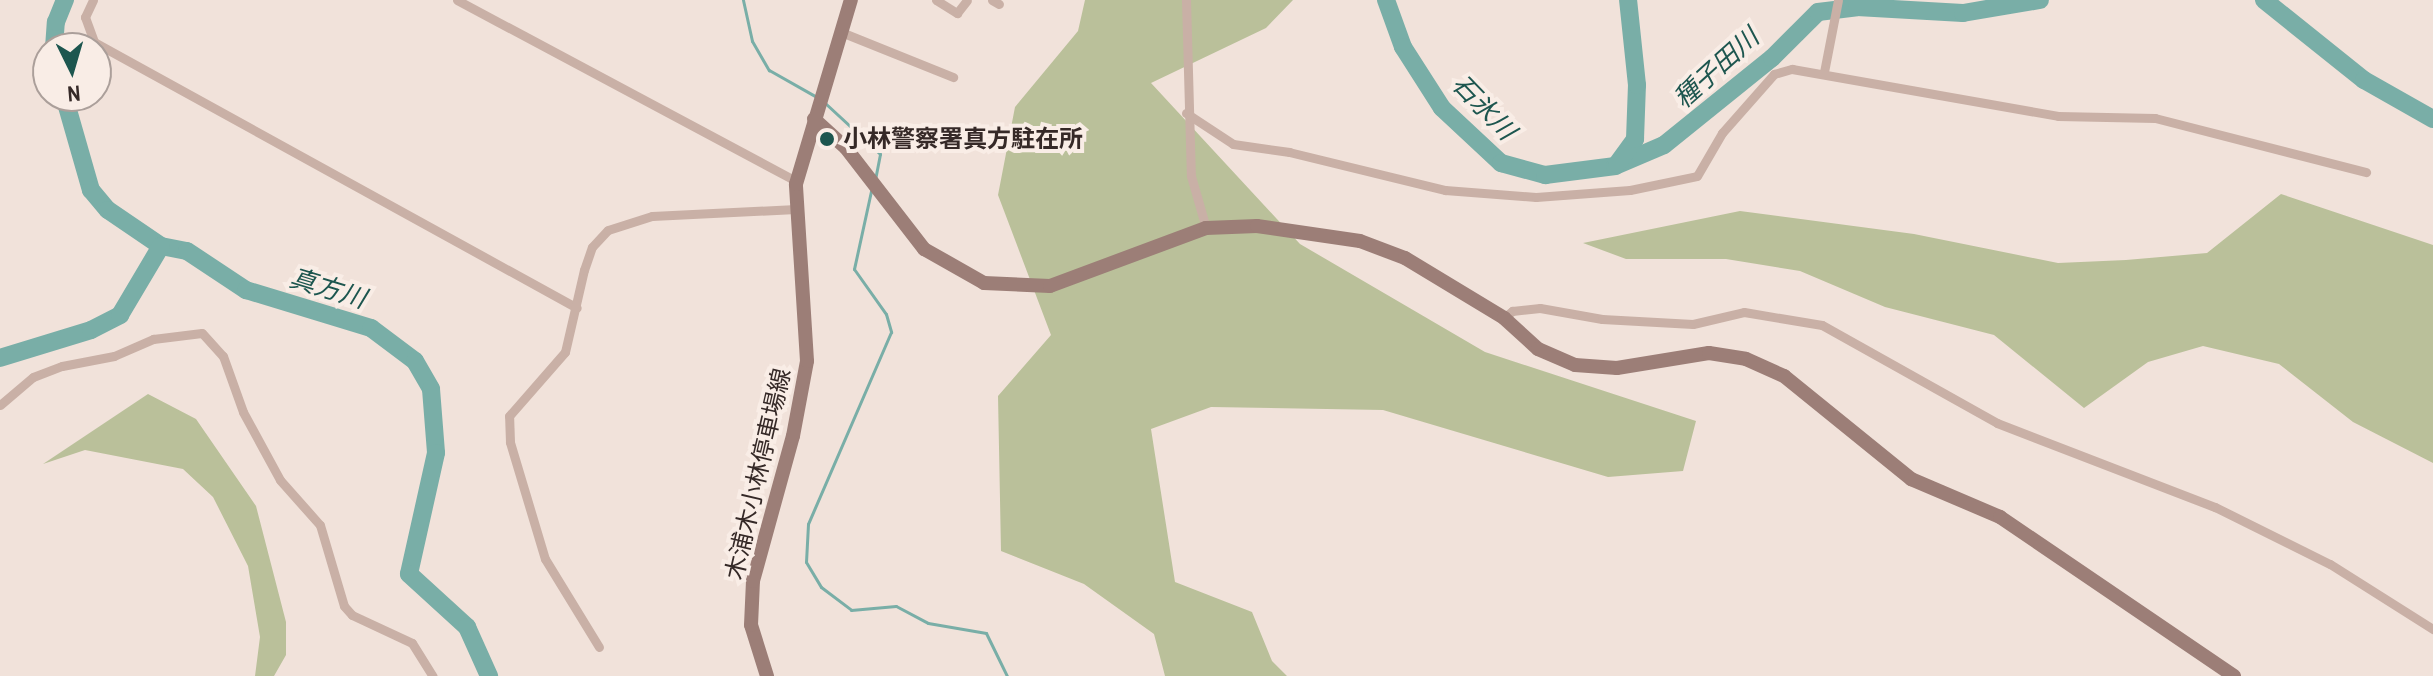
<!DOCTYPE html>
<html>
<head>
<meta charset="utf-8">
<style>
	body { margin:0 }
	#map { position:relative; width:2433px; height:676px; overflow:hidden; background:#f1e2da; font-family:"Archivo Narrow","Noto Sans JP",sans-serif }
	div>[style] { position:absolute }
	.green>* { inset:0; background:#bac09a }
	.stream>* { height:3px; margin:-1.5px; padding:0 1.5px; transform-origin:1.5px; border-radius:1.5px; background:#79aea7 }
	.river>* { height:18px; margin:-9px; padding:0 9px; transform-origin:9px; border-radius:9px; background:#79aea7 }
	.street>* { height:9px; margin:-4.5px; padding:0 4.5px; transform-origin:4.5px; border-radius:4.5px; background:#c9b0a6 }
	.secondary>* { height:14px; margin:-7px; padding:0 7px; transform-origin:7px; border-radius:7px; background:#9c7e77 }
	.dots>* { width:22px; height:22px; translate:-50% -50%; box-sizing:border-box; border:4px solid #f9ede6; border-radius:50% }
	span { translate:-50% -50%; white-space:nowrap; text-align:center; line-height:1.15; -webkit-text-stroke:8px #f9ede6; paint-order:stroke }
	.poi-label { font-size:24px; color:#352927; font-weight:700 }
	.left { translate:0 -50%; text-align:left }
	.street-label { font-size:24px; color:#352927 }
	.water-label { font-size:26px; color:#1d564f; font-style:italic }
	.north { position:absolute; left:32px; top:32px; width:80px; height:80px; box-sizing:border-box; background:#f9ede6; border:2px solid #ab9f9a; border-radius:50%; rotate:175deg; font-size:22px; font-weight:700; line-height:32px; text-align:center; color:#352927 }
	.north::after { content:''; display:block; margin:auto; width:28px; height:36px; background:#1d564f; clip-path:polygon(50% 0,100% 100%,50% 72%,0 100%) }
</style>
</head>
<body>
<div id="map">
	<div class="green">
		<i style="clip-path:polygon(1085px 0,1293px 0,1266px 28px,1151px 83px,1300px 244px,1485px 352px,1696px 421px,1683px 471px,1608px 477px,1383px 410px,1211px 407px,1151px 429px,1175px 582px,1252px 612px,1272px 661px,1287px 676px,1165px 676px,1154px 634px,1084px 584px,1001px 551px,998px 396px,1051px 335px,998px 195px,1015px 107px,1078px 31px)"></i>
		<i style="clip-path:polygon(2281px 194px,2433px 245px,2433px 463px,2353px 422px,2279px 364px,2203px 346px,2148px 362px,2084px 408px,1994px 335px,1885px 307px,1800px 271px,1726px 259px,1626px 259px,1583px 243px,1740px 211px,1914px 234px,2058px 263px,2126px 260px,2207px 253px)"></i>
		<i style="clip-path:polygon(148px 394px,196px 419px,256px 506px,286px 622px,286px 655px,274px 676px,255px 676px,260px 637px,248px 566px,213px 497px,183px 469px,85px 450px,43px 464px)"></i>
	</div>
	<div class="stream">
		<i style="left:743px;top:0;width:42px;rotate:77.6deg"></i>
		<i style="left:752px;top:41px;width:34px;rotate:60deg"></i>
		<i style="left:769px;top:70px;width:53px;rotate:29.5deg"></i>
		<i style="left:825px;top:103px;width:75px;rotate:42.8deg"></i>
		<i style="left:880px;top:154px;width:26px;rotate:101deg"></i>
		<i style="left:871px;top:191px;width:80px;rotate:102.3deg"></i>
		<i style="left:854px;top:269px;width:55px;rotate:54.6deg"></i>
		<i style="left:886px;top:314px;width:19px;rotate:74deg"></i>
		<i style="left:891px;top:332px;width:209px;rotate:113.4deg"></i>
		<i style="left:808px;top:524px;width:38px;rotate:93deg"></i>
		<i style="left:806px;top:562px;width:29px;rotate:59deg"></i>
		<i style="left:821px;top:587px;width:38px;rotate:37deg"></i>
		<i style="left:851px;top:610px;width:45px;rotate:-5.1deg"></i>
		<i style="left:896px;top:606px;width:36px;rotate:28deg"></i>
		<i style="left:928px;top:623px;width:59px;rotate:9.8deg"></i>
		<i style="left:986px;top:633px;width:48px;rotate:64deg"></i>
	</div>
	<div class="river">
		<i style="left:1386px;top:0;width:50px;rotate:70.1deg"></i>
		<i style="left:1403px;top:47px;width:72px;rotate:57.4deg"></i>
		<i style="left:1442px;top:108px;width:81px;rotate:43deg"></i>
		<i style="left:1501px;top:163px;width:46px;rotate:15.3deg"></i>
		<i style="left:1545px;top:175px;width:71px;rotate:-7.3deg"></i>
		<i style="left:1615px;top:166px;width:53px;rotate:-23.2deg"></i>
		<i style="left:1664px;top:145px;width:139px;rotate:-38.9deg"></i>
		<i style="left:1772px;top:58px;width:65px;rotate:-45deg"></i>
		<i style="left:1818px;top:12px;width:39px;rotate:-7deg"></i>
		<i style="left:1857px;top:7px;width:106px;rotate:3.2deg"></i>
		<i style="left:1963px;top:13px;width:78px;rotate:-9.6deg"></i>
		<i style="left:2264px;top:0;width:128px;rotate:38.7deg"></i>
		<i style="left:2364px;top:80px;width:79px;rotate:29.5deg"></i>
		<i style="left:54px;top:48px;width:26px;rotate:-86deg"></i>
		<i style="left:56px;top:22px;width:24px;rotate:-68deg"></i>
		<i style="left:64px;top:96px;width:98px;rotate:74deg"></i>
		<i style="left:91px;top:190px;width:26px;rotate:50deg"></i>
		<i style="left:108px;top:210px;width:64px;rotate:34.2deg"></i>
		<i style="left:161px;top:246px;width:26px;rotate:11deg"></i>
		<i style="left:187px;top:251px;width:71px;rotate:33.5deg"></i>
		<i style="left:246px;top:290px;width:131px;rotate:16.9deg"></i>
		<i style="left:371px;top:328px;width:55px;rotate:36.9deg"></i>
		<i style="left:415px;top:361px;width:32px;rotate:60deg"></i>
		<i style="left:431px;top:389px;width:64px;rotate:85.5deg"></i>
		<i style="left:436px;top:453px;width:124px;rotate:102.6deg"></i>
		<i style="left:409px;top:574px;width:79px;rotate:42.4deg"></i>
		<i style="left:467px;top:627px;width:54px;rotate:65.8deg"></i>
		<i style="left:1617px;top:164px;width:31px;rotate:-54deg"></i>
		<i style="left:1635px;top:139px;width:54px;rotate:-87.9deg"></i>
		<i style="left:1637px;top:85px;width:85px;rotate:-96deg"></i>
		<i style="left:0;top:358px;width:95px;rotate:-17.1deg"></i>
		<i style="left:91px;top:330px;width:33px;rotate:-27deg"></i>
		<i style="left:120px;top:315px;width:80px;rotate:-59.3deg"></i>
	</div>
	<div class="street">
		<i style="left:93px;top:0;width:19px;rotate:115deg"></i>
		<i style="left:85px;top:17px;width:27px;rotate:70deg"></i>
		<i style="left:94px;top:42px;width:551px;rotate:28.84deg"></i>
		<i style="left:457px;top:0;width:384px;rotate:28.1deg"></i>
		<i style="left:936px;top:0;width:25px;rotate:32deg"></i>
		<i style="left:957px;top:13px;width:16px;rotate:-52deg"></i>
		<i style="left:992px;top:0;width:8px;rotate:30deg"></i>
		<i style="left:1186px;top:0;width:176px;rotate:88.4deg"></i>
		<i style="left:1191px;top:176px;width:54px;rotate:73.9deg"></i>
		<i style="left:841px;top:32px;width:121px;rotate:21.9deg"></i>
		<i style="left:1824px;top:72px;width:73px;rotate:-79deg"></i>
		<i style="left:1186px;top:113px;width:56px;rotate:33.4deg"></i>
		<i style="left:1233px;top:144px;width:57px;rotate:8.1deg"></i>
		<i style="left:1289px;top:152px;width:161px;rotate:13.7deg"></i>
		<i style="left:1445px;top:190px;width:91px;rotate:4.4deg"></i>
		<i style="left:1536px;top:197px;width:94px;rotate:-4.3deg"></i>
		<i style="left:1630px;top:190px;width:68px;rotate:-11.8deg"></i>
		<i style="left:1697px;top:176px;width:50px;rotate:-59.8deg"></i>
		<i style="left:1722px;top:133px;width:79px;rotate:-48.6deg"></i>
		<i style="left:1774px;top:74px;width:19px;rotate:-16deg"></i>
		<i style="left:1792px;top:69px;width:270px;rotate:10deg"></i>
		<i style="left:2058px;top:116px;width:97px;rotate:1.2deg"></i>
		<i style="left:2155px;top:118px;width:218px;rotate:14.4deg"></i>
		<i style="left:1504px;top:318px;width:11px;rotate:-41deg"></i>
		<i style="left:1512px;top:311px;width:28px;rotate:-6deg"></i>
		<i style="left:1540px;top:308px;width:63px;rotate:10.1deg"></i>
		<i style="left:1602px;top:319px;width:91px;rotate:3.1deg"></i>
		<i style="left:1693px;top:324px;width:52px;rotate:-13.2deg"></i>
		<i style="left:1744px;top:312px;width:79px;rotate:9.5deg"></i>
		<i style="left:1822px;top:325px;width:201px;rotate:29.2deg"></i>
		<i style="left:1997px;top:423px;width:234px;rotate:21.1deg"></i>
		<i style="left:2215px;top:507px;width:128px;rotate:26.4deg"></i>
		<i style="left:2330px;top:564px;width:122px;rotate:32.3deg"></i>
		<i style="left:0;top:405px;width:43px;rotate:-40.3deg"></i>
		<i style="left:33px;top:377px;width:31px;rotate:-21deg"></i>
		<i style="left:62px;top:366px;width:53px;rotate:-10.9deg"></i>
		<i style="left:114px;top:356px;width:43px;rotate:-23.6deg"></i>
		<i style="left:153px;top:339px;width:49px;rotate:-7deg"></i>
		<i style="left:202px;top:333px;width:31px;rotate:48deg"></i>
		<i style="left:223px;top:356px;width:59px;rotate:70.3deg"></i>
		<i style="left:243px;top:412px;width:77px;rotate:61.4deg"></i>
		<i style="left:280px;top:480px;width:60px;rotate:48.4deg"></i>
		<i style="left:320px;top:525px;width:84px;rotate:73.5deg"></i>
		<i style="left:344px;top:606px;width:12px;rotate:48deg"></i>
		<i style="left:352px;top:615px;width:66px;rotate:25deg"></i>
		<i style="left:412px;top:643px;width:39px;rotate:58deg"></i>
		<i style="left:599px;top:647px;width:103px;rotate:-121.5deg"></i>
		<i style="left:545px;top:559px;width:122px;rotate:-106.7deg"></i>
		<i style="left:510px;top:442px;width:26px;rotate:-92deg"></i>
		<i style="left:509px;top:416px;width:85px;rotate:-48.8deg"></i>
		<i style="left:565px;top:352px;width:84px;rotate:-77deg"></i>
		<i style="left:584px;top:270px;width:24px;rotate:-71deg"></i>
		<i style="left:592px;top:247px;width:23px;rotate:-47deg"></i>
		<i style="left:608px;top:230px;width:46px;rotate:-17.7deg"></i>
		<i style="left:652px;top:216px;width:144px;rotate:-2.8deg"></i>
	</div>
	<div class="secondary">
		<i style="left:814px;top:119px;width:43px;rotate:42.2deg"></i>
		<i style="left:846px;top:148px;width:128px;rotate:52.3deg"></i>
		<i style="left:924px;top:249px;width:69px;rotate:29.5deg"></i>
		<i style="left:984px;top:283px;width:66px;rotate:2.6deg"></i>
		<i style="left:1050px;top:286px;width:166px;rotate:-20.4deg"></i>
		<i style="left:1206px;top:228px;width:51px;rotate:-2.2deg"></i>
		<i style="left:1257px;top:226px;width:104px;rotate:8.3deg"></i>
		<i style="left:1360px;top:241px;width:48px;rotate:20.7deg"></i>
		<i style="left:1405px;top:258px;width:116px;rotate:31.2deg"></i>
		<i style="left:1504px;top:318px;width:46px;rotate:42.4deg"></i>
		<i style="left:1538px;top:349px;width:40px;rotate:23.4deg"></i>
		<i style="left:1575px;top:365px;width:42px;rotate:4.1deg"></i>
		<i style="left:1617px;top:368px;width:93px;rotate:-9.3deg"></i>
		<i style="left:1709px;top:353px;width:37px;rotate:9deg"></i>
		<i style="left:1746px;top:359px;width:42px;rotate:24.1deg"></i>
		<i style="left:1784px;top:376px;width:164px;rotate:39deg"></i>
		<i style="left:1911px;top:479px;width:97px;rotate:23.1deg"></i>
		<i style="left:2000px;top:517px;width:283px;rotate:34.2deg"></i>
		<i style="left:767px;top:676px;width:53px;rotate:-107.4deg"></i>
		<i style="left:751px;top:625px;width:44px;rotate:-87.4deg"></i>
		<i style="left:753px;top:581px;width:150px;rotate:-74.6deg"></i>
		<i style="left:793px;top:436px;width:76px;rotate:-79.4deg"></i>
		<i style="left:807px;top:361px;width:177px;rotate:-93.6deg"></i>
		<i style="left:796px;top:184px;width:192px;rotate:-73.4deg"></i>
	</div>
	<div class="dots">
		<i style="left:827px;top:139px;background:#1d564f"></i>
	</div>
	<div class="poi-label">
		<span class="left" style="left:843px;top:139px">小林警察署真方駐在所</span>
	</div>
	<div class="street-label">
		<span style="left:758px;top:474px;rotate:-77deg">木浦木小林停車場線</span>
	</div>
	<div class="water-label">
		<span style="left:1716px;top:68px;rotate:-42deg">種子田川</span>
		<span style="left:1484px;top:107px;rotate:46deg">石氷川</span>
		<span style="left:328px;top:288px;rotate:17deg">真方川</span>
	</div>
	<div class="north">N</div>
</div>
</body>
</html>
